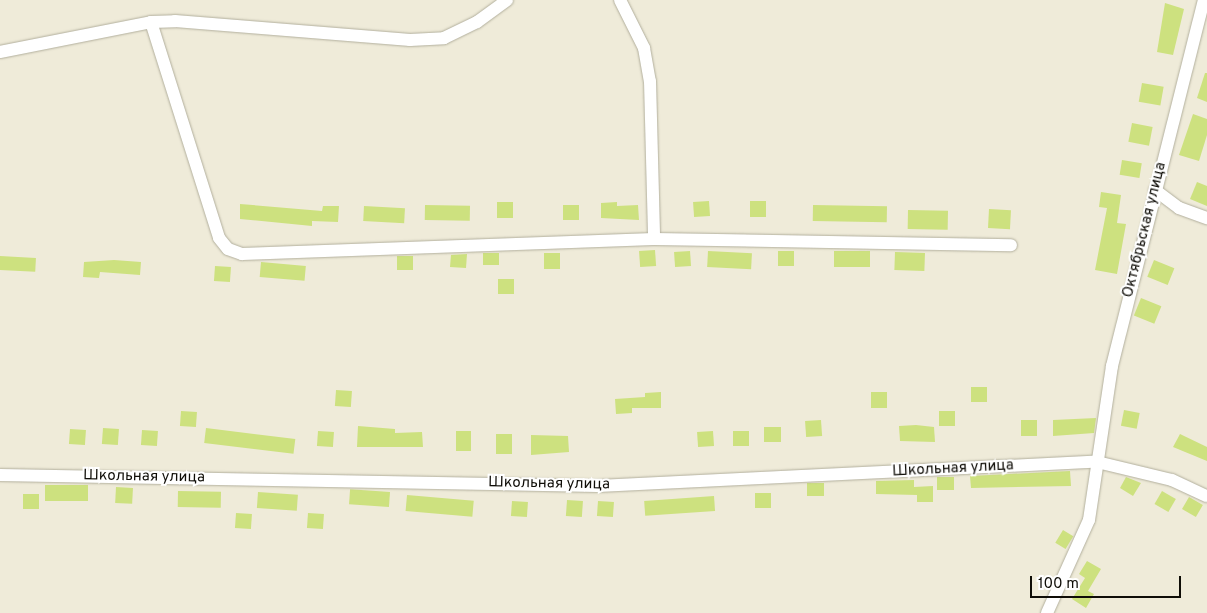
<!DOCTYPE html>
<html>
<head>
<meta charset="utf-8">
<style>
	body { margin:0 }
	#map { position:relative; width:1207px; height:613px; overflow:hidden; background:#efebd9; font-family:Overpass,sans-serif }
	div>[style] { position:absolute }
	.building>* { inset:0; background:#cde17f; transform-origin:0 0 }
	.roads { filter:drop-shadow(0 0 1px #b2af9d) drop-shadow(0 0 1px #b2af9d) }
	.street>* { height:12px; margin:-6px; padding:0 6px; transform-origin:6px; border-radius:6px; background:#fff }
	span { translate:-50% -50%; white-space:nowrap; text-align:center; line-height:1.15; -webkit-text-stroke:4px #fff; paint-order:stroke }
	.street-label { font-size:15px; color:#0f0d07 }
	.scale { position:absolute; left:1030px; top:576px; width:151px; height:22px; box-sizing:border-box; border:2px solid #0f0d07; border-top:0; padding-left:6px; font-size:15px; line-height:18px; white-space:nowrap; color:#0f0d07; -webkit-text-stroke:4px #fff; paint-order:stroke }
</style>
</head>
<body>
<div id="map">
	<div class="building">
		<i style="clip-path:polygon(1165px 3px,1184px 9px,1173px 55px,1157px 52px)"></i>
		<i style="clip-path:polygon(1205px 73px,1207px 73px,1207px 102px,1197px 98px)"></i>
		<i style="left:1142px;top:83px;width:22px;height:19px;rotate:10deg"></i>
		<i style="clip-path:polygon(1193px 114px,1207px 119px,1207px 135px,1199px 161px,1179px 155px)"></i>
		<i style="left:1132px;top:123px;width:21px;height:19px;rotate:11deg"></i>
		<i style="left:1122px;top:160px;width:20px;height:15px;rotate:9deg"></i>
		<i style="clip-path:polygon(1197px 182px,1207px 186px,1207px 206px,1190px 199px)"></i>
		<i style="clip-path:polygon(1101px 192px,1121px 195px,1117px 223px,1126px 224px,1117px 274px,1095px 270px,1107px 208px,1099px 207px)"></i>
		<i style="left:709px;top:201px;width:15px;height:16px;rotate:86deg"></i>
		<i style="left:750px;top:201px;width:16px;height:16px"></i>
		<i style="left:513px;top:202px;width:16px;height:16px;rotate:90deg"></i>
		<i style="clip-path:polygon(617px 202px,617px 206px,638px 205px,639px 220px,601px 218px,601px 203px)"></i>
		<i style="clip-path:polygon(240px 204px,322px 211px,323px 206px,339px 206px,338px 222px,312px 221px,312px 226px,240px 219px)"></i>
		<i style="left:425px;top:205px;width:45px;height:15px;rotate:1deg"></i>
		<i style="left:563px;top:205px;width:16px;height:15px"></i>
		<i style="left:813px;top:205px;width:74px;height:16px;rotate:1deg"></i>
		<i style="left:364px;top:206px;width:41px;height:15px;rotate:3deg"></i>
		<i style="left:989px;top:209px;width:22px;height:19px;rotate:3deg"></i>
		<i style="left:908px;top:210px;width:40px;height:19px;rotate:1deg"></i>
		<i style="left:655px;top:250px;width:16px;height:16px;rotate:86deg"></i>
		<i style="left:690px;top:251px;width:15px;height:16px;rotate:86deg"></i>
		<i style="left:708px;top:251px;width:44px;height:16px;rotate:3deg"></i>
		<i style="left:778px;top:251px;width:16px;height:15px"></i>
		<i style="left:834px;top:251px;width:36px;height:16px"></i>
		<i style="left:895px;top:252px;width:30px;height:18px;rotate:2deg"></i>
		<i style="left:483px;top:253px;width:16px;height:12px"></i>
		<i style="left:544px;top:253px;width:16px;height:16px"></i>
		<i style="clip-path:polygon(467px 254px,466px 268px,450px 267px,451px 255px)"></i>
		<i style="left:0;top:256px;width:36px;height:14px;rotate:3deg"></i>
		<i style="left:397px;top:256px;width:16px;height:14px"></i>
		<i style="clip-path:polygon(114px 260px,141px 262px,140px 275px,100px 272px,99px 278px,83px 277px,84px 262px)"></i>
		<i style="left:1154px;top:260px;width:22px;height:18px;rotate:22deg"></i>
		<i style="left:261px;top:262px;width:45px;height:15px;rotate:5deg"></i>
		<i style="left:215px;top:266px;width:16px;height:15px;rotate:4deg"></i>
		<i style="left:498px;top:279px;width:16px;height:15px"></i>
		<i style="left:1141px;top:298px;width:22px;height:19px;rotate:22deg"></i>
		<i style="left:971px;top:387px;width:16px;height:15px"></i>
		<i style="left:336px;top:390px;width:16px;height:16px;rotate:4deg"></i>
		<i style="clip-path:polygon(661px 392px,661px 408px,632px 408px,632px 413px,616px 414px,615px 399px,645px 397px,645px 393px)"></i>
		<i style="left:871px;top:392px;width:16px;height:16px"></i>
		<i style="left:1124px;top:410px;width:16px;height:16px;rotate:11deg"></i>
		<i style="left:181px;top:411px;width:16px;height:15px;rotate:4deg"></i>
		<i style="left:955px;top:411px;width:15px;height:16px;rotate:90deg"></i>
		<i style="clip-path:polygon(1096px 418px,1094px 433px,1053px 436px,1053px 420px)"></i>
		<i style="left:821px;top:420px;width:16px;height:16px;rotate:86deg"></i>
		<i style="left:1021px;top:420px;width:16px;height:16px"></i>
		<i style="clip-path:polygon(916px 425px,934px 427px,935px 442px,900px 441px,899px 426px)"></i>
		<i style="clip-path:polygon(358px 426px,395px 429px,395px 433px,422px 432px,423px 447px,357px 447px)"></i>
		<i style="left:781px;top:427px;width:15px;height:17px;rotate:90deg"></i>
		<i style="left:103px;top:428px;width:16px;height:16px;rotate:4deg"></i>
		<i style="left:206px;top:428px;width:90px;height:15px;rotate:7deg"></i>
		<i style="left:70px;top:429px;width:16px;height:15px;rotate:4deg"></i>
		<i style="left:142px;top:430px;width:16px;height:15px;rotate:4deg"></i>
		<i style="left:318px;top:431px;width:16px;height:15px;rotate:4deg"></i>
		<i style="left:456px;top:431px;width:15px;height:20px"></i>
		<i style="left:713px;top:431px;width:15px;height:16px;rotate:86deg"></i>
		<i style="left:733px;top:431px;width:16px;height:15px"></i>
		<i style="left:496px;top:434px;width:16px;height:20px"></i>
		<i style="clip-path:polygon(1180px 434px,1207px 447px,1207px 461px,1173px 447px)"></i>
		<i style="clip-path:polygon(531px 435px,568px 436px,569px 452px,531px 455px)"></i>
		<i style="clip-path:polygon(1070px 471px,1071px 486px,971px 488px,970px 476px)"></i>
		<i style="left:954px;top:477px;width:13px;height:17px;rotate:90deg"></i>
		<i style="clip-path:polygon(1126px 477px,1141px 483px,1133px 496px,1120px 488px)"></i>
		<i style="clip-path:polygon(914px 480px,914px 487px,933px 486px,933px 502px,917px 502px,917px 495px,876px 494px,876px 481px)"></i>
		<i style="left:824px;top:483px;width:13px;height:17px;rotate:90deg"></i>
		<i style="left:45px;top:485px;width:43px;height:16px"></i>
		<i style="left:116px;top:487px;width:17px;height:16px;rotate:3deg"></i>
		<i style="left:178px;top:491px;width:43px;height:16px;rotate:1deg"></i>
		<i style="left:1162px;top:491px;width:16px;height:15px;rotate:30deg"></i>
		<i style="left:258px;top:492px;width:40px;height:16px;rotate:4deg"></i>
		<i style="left:390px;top:492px;width:15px;height:40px;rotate:94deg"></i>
		<i style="left:755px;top:493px;width:16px;height:15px"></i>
		<i style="left:23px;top:494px;width:16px;height:15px"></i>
		<i style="left:407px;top:495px;width:67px;height:16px;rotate:5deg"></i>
		<i style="left:714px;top:496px;width:15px;height:70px;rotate:86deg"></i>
		<i style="left:1189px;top:497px;width:16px;height:14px;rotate:30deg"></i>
		<i style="left:567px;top:500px;width:16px;height:16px;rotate:4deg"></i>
		<i style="left:512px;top:501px;width:16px;height:15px;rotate:4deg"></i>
		<i style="left:598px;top:501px;width:16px;height:15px;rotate:4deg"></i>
		<i style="left:236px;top:513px;width:16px;height:15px;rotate:4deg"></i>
		<i style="left:308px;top:513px;width:16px;height:15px;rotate:4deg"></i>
		<i style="left:1063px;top:530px;width:12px;height:15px;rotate:31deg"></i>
		<i style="clip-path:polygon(1087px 561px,1101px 569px,1088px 591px,1094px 594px,1086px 608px,1072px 599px,1085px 578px,1079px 574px)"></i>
	</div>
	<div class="roads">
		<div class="street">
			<i style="left:620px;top:0;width:54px;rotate:63.4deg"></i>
			<i style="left:644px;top:48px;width:34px;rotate:80deg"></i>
			<i style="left:650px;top:81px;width:158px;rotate:88.5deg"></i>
			<i style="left:151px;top:22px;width:226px;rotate:72.5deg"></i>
			<i style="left:219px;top:238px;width:14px;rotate:51deg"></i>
			<i style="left:228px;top:249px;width:15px;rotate:20deg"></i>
			<i style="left:242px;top:254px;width:412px;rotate:-2.1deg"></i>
			<i style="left:654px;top:239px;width:357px;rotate:1deg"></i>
			<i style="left:0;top:52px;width:154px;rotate:-11.2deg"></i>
			<i style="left:151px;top:22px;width:24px;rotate:-2deg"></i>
			<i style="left:175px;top:21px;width:236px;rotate:4.6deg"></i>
			<i style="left:410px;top:40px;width:34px;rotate:-3deg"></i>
			<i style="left:444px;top:38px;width:37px;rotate:-26deg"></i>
			<i style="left:477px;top:22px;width:37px;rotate:-36deg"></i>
			<i style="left:1155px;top:190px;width:30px;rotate:37deg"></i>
			<i style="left:1179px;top:208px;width:30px;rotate:20deg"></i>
			<i style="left:0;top:475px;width:598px;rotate:1.05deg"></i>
			<i style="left:598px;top:486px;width:500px;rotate:-2.8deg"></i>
			<i style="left:1097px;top:462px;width:77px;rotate:13.5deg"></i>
			<i style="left:1172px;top:480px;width:38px;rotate:25deg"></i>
			<i style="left:1047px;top:613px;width:102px;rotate:-65.7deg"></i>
			<i style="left:1089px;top:520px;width:156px;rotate:-81.5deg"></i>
			<i style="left:1112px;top:366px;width:377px;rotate:-75.9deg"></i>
		</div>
	</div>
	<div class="street-label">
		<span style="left:1145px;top:230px;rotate:-76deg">Октябрьская улица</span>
		<span style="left:953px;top:469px;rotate:-3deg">Школьная улица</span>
		<span style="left:144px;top:477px;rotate:1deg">Школьная улица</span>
		<span style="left:549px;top:484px;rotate:1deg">Школьная улица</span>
	</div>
	<div class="scale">100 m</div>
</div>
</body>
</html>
